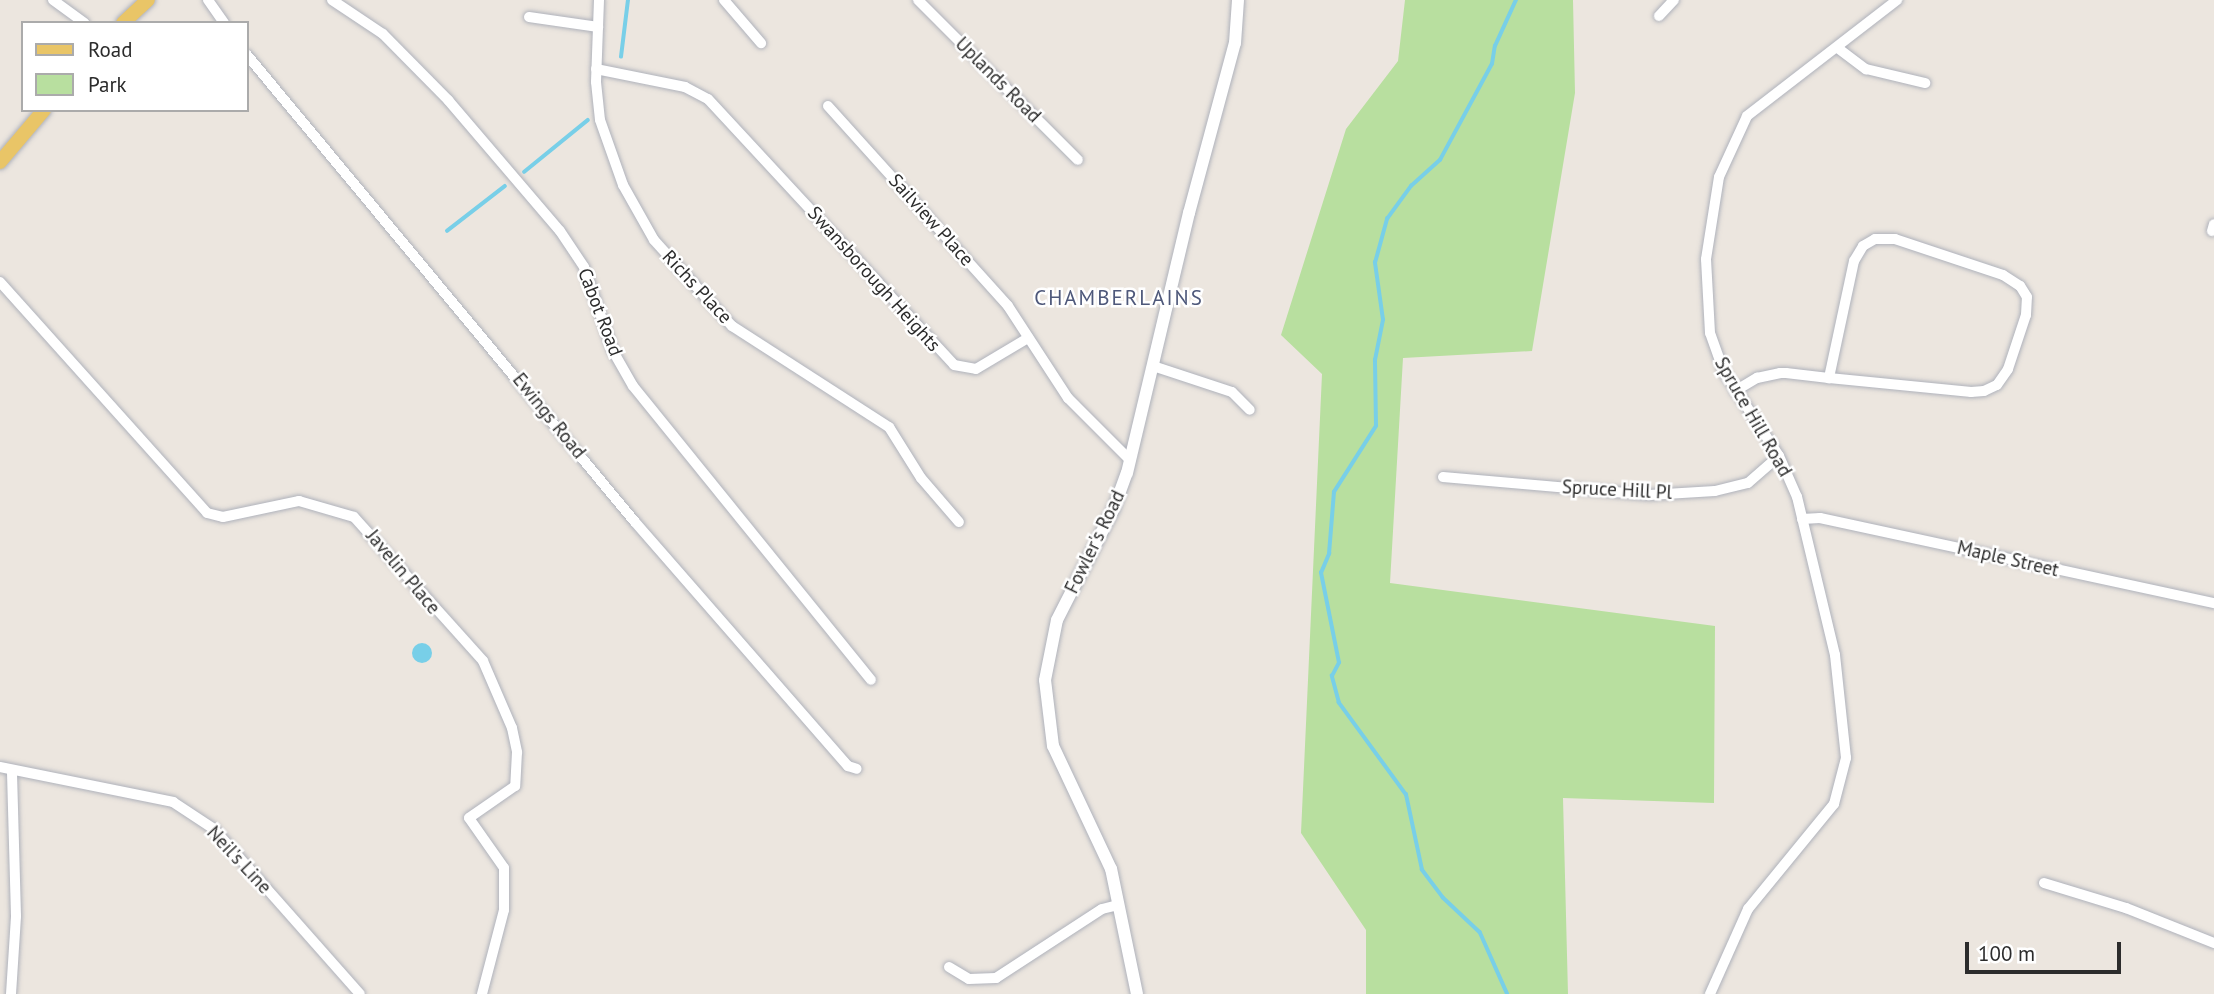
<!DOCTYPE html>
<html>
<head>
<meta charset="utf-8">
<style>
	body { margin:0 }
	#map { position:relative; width:2214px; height:994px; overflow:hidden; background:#ece6df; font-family:"PT Sans",sans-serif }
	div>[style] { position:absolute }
	.green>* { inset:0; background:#b8df9f }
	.water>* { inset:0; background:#78cfe8 }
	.round { border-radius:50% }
	.stream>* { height:3.5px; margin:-1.75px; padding:0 1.75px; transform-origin:1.75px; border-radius:1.75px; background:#78cfe8 }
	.roads { filter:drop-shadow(0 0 2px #afb2bb) drop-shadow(0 0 2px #afb2bb) }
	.minor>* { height:10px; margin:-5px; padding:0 5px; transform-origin:5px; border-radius:5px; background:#fff }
	.tertiary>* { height:12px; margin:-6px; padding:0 6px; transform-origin:6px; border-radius:6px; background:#fff }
	.primary>* { height:14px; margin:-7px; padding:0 7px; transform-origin:7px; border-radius:7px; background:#e9c567 }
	span { translate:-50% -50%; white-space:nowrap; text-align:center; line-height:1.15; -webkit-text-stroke:5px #fff; paint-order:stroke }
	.street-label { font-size:19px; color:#2c2c2c }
	.neighbourhood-label { font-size:21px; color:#4e587a; letter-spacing:2px }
	.legend { position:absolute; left:21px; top:21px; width:228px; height:91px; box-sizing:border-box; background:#fff; border:2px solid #ababab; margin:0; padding:9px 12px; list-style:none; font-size:21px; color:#2c2c2c }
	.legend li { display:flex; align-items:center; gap:14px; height:35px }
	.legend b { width:35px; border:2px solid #ababab }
	.scale { position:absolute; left:1965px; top:942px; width:156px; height:32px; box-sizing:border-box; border:4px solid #2c2c2c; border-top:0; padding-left:9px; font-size:21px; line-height:24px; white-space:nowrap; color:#2c2c2c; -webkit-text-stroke:5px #fff; paint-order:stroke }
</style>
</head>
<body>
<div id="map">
	<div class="green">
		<i style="clip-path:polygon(1405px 0,1573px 0,1575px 93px,1532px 351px,1403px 358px,1390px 583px,1715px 626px,1714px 803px,1563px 798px,1568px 994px,1366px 994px,1366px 930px,1301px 833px,1322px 374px,1281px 335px,1346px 129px,1398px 61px)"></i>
	</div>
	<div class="water">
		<i class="round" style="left:412px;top:643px;width:20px;height:20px"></i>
	</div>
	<div class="stream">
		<i style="left:621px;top:57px;width:57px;rotate:-83deg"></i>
		<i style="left:524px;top:172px;width:82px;rotate:-39.1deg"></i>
		<i style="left:447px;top:231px;width:73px;rotate:-37.8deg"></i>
		<i style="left:1507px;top:994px;width:67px;rotate:-113.9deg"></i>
		<i style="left:1480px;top:933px;width:51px;rotate:-136.6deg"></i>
		<i style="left:1443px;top:898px;width:35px;rotate:-127deg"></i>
		<i style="left:1422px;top:870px;width:77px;rotate:-102deg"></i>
		<i style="left:1406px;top:795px;width:114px;rotate:-126.1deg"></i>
		<i style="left:1339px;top:703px;width:28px;rotate:-105deg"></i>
		<i style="left:1332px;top:676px;width:15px;rotate:-62deg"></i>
		<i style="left:1339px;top:663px;width:92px;rotate:-101.3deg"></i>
		<i style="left:1321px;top:573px;width:21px;rotate:-67deg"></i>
		<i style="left:1329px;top:554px;width:62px;rotate:-85.4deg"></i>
		<i style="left:1334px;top:492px;width:78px;rotate:-57.5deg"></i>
		<i style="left:1376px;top:426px;width:66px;rotate:-90.9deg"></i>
		<i style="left:1375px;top:360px;width:41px;rotate:-78.7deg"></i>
		<i style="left:1383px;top:320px;width:58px;rotate:-98deg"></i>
		<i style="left:1375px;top:263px;width:46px;rotate:-74.7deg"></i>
		<i style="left:1387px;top:219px;width:41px;rotate:-54deg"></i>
		<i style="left:1411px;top:186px;width:39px;rotate:-42deg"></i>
		<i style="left:1440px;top:160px;width:109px;rotate:-61.6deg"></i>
		<i style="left:1492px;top:64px;width:18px;rotate:-81deg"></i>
		<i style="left:1495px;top:46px;width:51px;rotate:-65.5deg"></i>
	</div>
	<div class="roads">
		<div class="minor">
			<i style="left:53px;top:0;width:39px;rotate:36deg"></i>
			<i style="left:208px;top:0;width:28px;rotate:55deg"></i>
			<i style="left:332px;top:0;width:61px;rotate:33.7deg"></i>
			<i style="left:383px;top:34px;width:93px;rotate:45.4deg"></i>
			<i style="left:448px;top:100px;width:172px;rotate:49.5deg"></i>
			<i style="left:560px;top:231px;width:43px;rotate:56.3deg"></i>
			<i style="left:584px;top:267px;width:89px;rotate:71deg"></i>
			<i style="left:613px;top:351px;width:40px;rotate:60.3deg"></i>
			<i style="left:633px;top:386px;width:378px;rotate:51deg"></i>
			<i style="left:599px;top:0;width:82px;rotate:92.1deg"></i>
			<i style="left:596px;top:82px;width:38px;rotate:84deg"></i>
			<i style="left:600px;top:120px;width:69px;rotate:70.5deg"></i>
			<i style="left:623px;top:185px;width:63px;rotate:60.6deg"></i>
			<i style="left:654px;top:240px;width:116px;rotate:47.8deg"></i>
			<i style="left:732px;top:326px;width:187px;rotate:32.8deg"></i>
			<i style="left:889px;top:427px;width:60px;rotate:57.9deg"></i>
			<i style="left:921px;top:478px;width:58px;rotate:49.2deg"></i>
			<i style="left:724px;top:0;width:57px;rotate:49.3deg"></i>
			<i style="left:918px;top:0;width:226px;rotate:45deg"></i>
			<i style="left:1659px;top:16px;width:22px;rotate:-47deg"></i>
			<i style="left:529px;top:17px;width:70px;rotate:8.2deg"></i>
			<i style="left:1839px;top:49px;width:34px;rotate:37deg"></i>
			<i style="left:1866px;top:69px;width:61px;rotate:13.3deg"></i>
			<i style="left:247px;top:55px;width:607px;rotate:50.28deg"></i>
			<i style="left:635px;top:522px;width:324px;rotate:48.9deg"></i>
			<i style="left:848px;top:766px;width:9px;rotate:18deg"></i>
			<i style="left:596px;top:69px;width:91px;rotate:11.4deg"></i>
			<i style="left:685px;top:87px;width:26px;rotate:28deg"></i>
			<i style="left:708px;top:99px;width:362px;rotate:47.2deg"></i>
			<i style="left:954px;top:365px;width:22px;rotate:10deg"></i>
			<i style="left:976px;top:369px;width:61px;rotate:-30.8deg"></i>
			<i style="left:828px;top:106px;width:269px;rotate:48deg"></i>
			<i style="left:1008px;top:306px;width:110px;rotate:56.9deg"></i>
			<i style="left:1068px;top:398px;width:88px;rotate:45deg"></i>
			<i style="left:2212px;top:231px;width:7px;rotate:-74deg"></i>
			<i style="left:0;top:282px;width:310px;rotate:48.1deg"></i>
			<i style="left:207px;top:513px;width:16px;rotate:14deg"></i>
			<i style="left:223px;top:517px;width:78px;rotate:-11.9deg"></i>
			<i style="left:299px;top:501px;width:57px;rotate:16.2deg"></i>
			<i style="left:354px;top:517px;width:193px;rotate:48.1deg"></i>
			<i style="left:483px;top:661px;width:73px;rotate:66.6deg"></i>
			<i style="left:512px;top:728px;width:25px;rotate:78deg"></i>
			<i style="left:517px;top:752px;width:34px;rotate:93deg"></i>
			<i style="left:515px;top:786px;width:56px;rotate:145.2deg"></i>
			<i style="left:469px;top:818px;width:61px;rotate:55deg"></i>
			<i style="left:504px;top:868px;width:42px;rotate:90deg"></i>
			<i style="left:504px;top:910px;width:87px;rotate:104.7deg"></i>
			<i style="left:1153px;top:366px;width:83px;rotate:18.2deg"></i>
			<i style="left:1232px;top:392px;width:25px;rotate:45deg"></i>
			<i style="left:1735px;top:391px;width:26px;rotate:-31deg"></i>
			<i style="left:1757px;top:378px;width:24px;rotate:-12deg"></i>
			<i style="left:1780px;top:373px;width:6px"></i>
			<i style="left:1786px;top:373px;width:43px;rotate:6.6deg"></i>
			<i style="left:1829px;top:378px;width:143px;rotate:5.6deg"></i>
			<i style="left:1971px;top:392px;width:13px;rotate:-4deg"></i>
			<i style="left:1984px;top:391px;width:14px;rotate:-25deg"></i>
			<i style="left:1997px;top:385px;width:19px;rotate:-55deg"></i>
			<i style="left:2008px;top:369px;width:57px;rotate:-71.6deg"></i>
			<i style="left:2026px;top:315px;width:18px;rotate:-87deg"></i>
			<i style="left:2027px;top:297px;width:13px;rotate:-122deg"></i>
			<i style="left:2020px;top:286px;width:20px;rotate:-147deg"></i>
			<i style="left:2003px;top:275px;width:114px;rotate:-161.6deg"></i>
			<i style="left:1895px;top:239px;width:20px;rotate:180deg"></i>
			<i style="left:1875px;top:239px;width:14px;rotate:150deg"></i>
			<i style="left:1863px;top:246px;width:17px;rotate:121deg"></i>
			<i style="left:1854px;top:261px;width:120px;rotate:102.1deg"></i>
			<i style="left:1443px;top:477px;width:207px;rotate:5deg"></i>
			<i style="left:1649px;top:495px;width:66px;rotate:-3.5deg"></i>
			<i style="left:1715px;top:491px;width:34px;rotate:-14deg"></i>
			<i style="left:1748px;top:483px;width:41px;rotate:-41.1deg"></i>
			<i style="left:1802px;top:519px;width:18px;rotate:-3deg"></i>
			<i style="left:1820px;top:518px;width:403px;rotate:12.2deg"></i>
			<i style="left:0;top:767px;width:177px;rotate:11.4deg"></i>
			<i style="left:173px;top:802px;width:49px;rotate:33.4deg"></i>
			<i style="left:214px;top:829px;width:220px;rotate:48.5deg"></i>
			<i style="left:2044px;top:883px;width:86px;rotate:17deg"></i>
			<i style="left:2126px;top:908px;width:95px;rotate:21.7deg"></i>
			<i style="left:949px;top:967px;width:23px;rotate:31deg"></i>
			<i style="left:969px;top:979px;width:27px;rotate:-2deg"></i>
			<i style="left:996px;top:978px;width:126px;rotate:-33.1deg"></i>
			<i style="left:1102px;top:909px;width:16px;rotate:-14deg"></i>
			<i style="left:11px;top:994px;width:78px;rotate:-86.3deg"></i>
			<i style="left:16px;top:916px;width:146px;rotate:-91.6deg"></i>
			<i style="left:1710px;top:994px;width:93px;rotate:-65.9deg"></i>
			<i style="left:1748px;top:909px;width:136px;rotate:-50.7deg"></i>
			<i style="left:1834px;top:804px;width:48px;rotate:-75.4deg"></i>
			<i style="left:1846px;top:758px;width:104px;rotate:-96.1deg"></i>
			<i style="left:1835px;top:655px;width:163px;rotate:-103.5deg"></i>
			<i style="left:1797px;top:497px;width:45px;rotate:-113.7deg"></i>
			<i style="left:1779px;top:456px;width:100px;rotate:-123.2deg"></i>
			<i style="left:1724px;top:372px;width:41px;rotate:-109.7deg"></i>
			<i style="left:1710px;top:333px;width:74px;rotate:-93.1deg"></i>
			<i style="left:1706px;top:259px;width:83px;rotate:-81deg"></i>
			<i style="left:1719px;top:177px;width:67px;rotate:-65.3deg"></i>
			<i style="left:1747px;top:116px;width:190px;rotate:-37.7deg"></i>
		</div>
		<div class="tertiary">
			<i style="left:1137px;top:994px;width:128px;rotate:-101.7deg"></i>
			<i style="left:1111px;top:869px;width:136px;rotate:-115.2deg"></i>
			<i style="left:1053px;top:746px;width:66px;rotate:-96.9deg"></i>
			<i style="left:1045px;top:680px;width:61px;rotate:-78.7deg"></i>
			<i style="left:1057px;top:620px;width:126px;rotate:-63deg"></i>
			<i style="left:1114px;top:508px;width:37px;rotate:-70deg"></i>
			<i style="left:1127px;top:473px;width:267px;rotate:-76.6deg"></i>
			<i style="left:1189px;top:213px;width:176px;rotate:-74.9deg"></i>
			<i style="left:1235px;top:43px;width:43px;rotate:-86deg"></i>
		</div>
		<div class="primary">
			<i style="left:123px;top:23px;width:34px;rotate:-43deg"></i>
			<i style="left:0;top:162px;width:68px;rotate:-49.8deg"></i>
		</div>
	</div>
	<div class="street-label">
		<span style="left:998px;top:80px;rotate:45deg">Uplands Road</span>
		<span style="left:931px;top:220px;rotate:48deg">Sailview Place</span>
		<span style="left:874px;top:279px;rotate:48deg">Swansborough Heights</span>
		<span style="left:697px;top:287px;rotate:47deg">Richs Place</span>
		<span style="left:600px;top:312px;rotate:69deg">Cabot Road</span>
		<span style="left:549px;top:416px;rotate:51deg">Ewings Road</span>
		<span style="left:1753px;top:417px;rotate:60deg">Spruce Hill Road</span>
		<span style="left:1617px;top:490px;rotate:3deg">Spruce Hill Pl</span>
		<span style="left:1095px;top:542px;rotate:-64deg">Fowler's Road</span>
		<span style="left:2008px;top:559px;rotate:13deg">Maple Street</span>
		<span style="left:403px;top:572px;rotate:50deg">Javelin Place</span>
		<span style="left:239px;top:860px;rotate:47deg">Neil's Line</span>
	</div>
	<div class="neighbourhood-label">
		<span style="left:1119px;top:298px">CHAMBERLAINS</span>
	</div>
	<ul class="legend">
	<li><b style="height:9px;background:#e9c567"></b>Road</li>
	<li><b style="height:19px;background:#b8df9f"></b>Park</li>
	</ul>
	<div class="scale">100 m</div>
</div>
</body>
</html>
